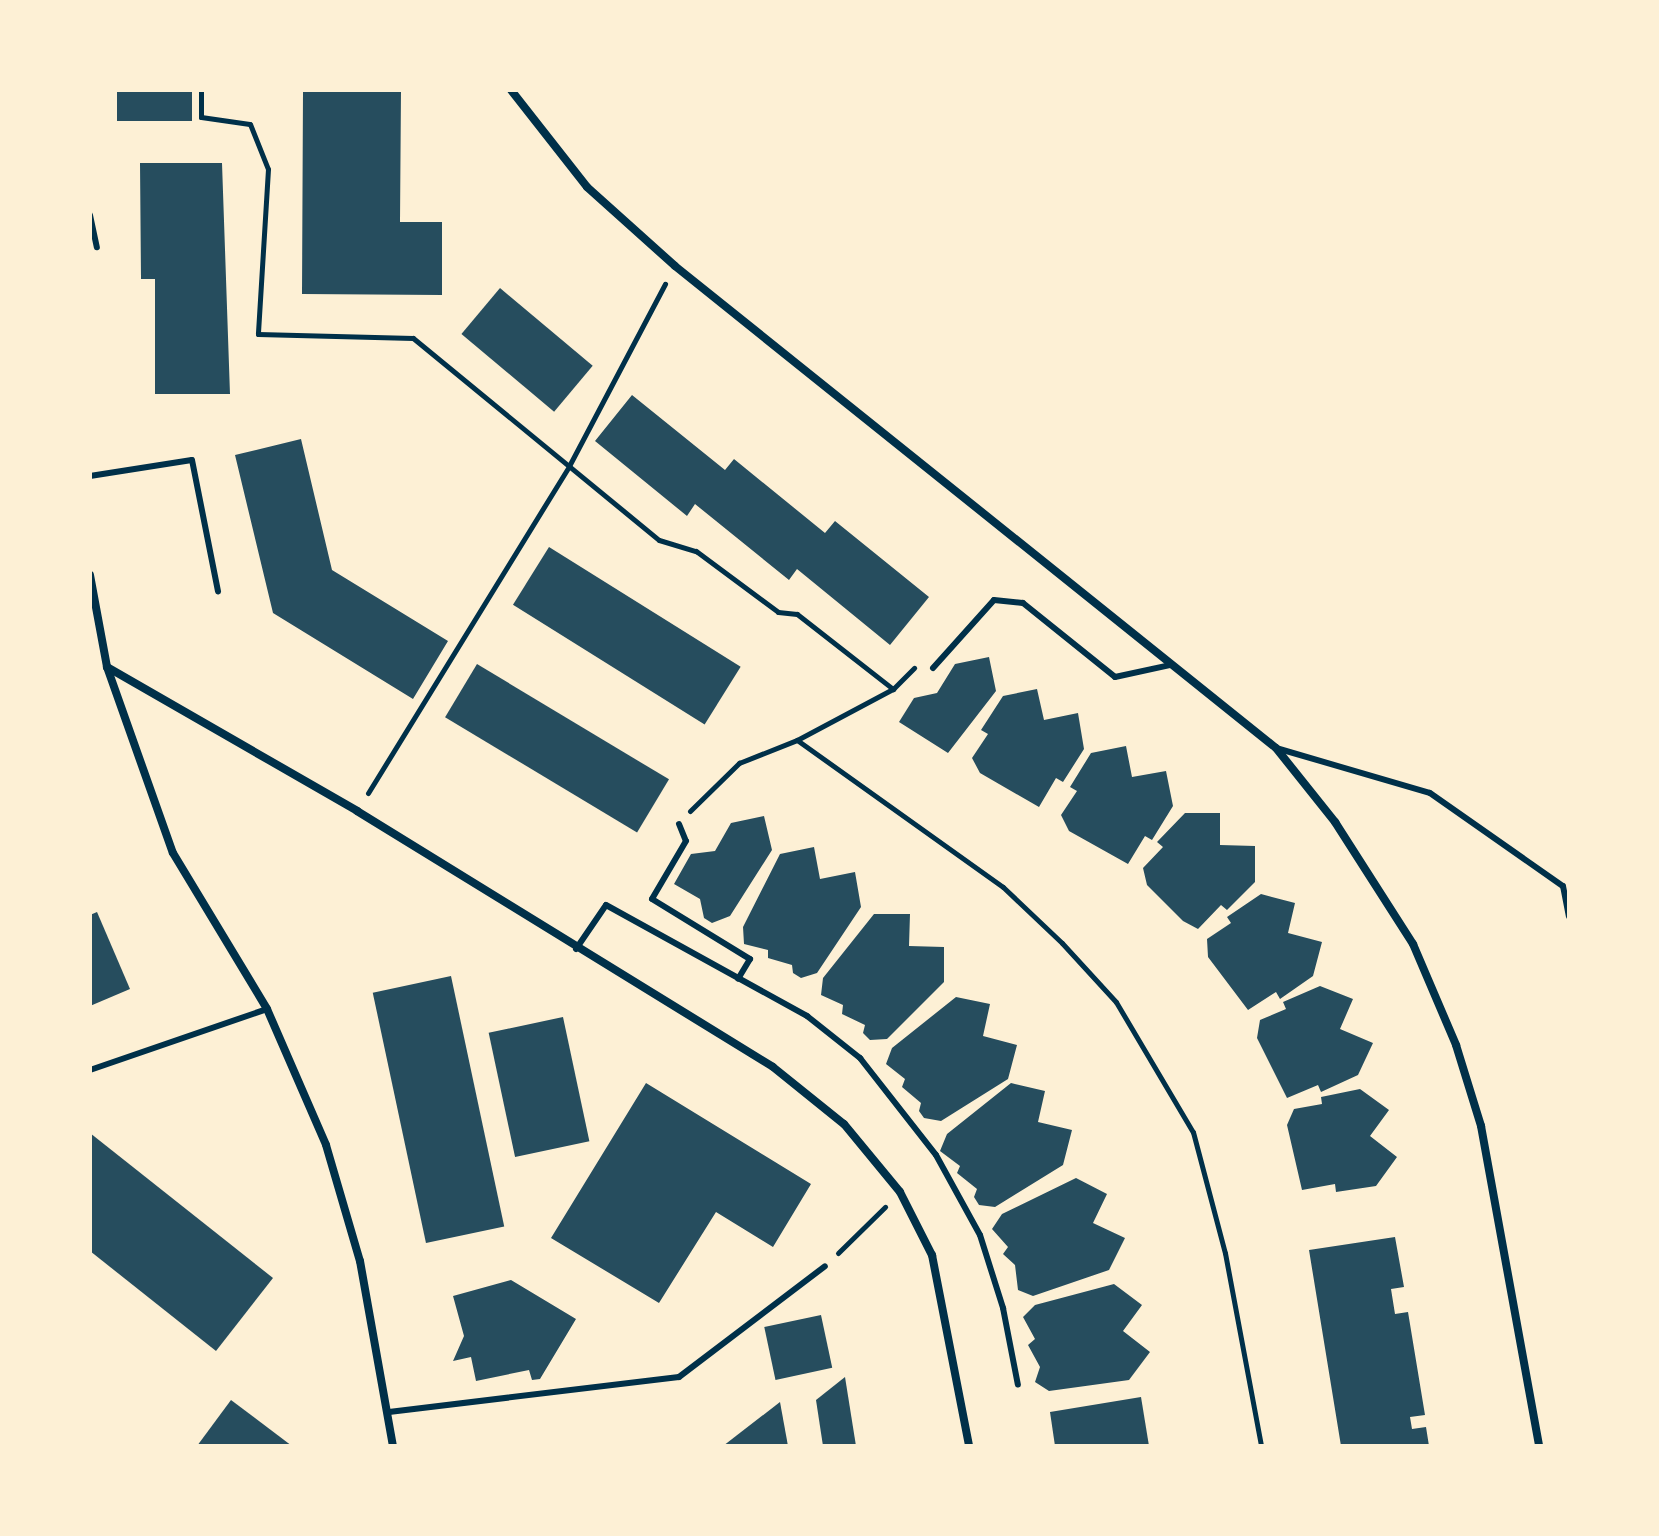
<!DOCTYPE html>
<html>
<head>
<meta charset="utf-8">
<style>
	body { margin:0 }
	#map { position:relative; width:1659px; height:1536px; overflow:hidden; background:#fdf0d5; font-family:"Varela Round",sans-serif }
	div>[style] { position:absolute }
	.building>* { inset:0; background:#264d5e; transform-origin:0 0 }
	.path>* { height:5px; margin:-2.5px; padding:0 2.5px; transform-origin:2.5px; border-radius:2.5px; background:#003049 }
	.service>* { height:6px; margin:-3px; padding:0 3px; transform-origin:3px; border-radius:3px; background:#003049 }
	.minor>* { height:8px; margin:-4px; padding:0 4px; transform-origin:4px; border-radius:4px; background:#003049 }
	span { translate:-50% -50%; white-space:nowrap; text-align:center; line-height:1.15; -webkit-text-stroke:6px #fdf0d5; paint-order:stroke }
	.frame { position:absolute; inset:0; border:92px solid #fdf0d5; pointer-events:none }
</style>
</head>
<body>
<div id="map">
	<div class="building">
		<i style="left:117px;top:90px;width:75px;height:31px"></i>
		<i style="clip-path:polygon(303px 90px,401px 90px,400px 222px,442px 222px,442px 295px,302px 294px)"></i>
		<i style="clip-path:polygon(140px 163px,222px 163px,230px 394px,155px 394px,155px 279px,141px 279px)"></i>
		<i style="left:500px;top:288px;width:121px;height:60px;rotate:40deg"></i>
		<i style="clip-path:polygon(632px 395px,725px 470px,734px 459px,825px 533px,835px 521px,929px 597px,890px 645px,797px 569px,789px 580px,695px 504px,687px 516px,595px 441px)"></i>
		<i style="clip-path:polygon(301px 439px,332px 570px,448px 641px,413px 699px,273px 613px,235px 455px)"></i>
		<i style="left:549px;top:547px;width:226px;height:68px;rotate:32deg"></i>
		<i style="clip-path:polygon(989px 657px,996px 691px,948px 753px,899px 722px,914px 698px,937px 693px,955px 664px)"></i>
		<i style="left:477px;top:664px;width:224px;height:62px;rotate:31deg"></i>
		<i style="clip-path:polygon(1037px 689px,1044px 720px,1078px 713px,1084px 749px,1063px 782px,1056px 778px,1039px 807px,980px 773px,972px 758px,988px 734px,981px 730px,1003px 696px)"></i>
		<i style="clip-path:polygon(1126px 746px,1132px 777px,1166px 771px,1173px 806px,1152px 840px,1145px 836px,1128px 864px,1069px 831px,1061px 815px,1077px 791px,1070px 787px,1091px 753px)"></i>
		<i style="clip-path:polygon(1185px 813px,1220px 813px,1220px 845px,1255px 846px,1255px 882px,1227px 910px,1221px 905px,1198px 929px,1183px 921px,1147px 885px,1143px 868px,1163px 847px,1157px 842px)"></i>
		<i style="clip-path:polygon(764px 816px,772px 850px,730px 916px,712px 923px,704px 918px,700px 899px,674px 884px,691px 854px,715px 851px,731px 823px)"></i>
		<i style="clip-path:polygon(814px 847px,820px 879px,855px 872px,861px 907px,817px 973px,801px 978px,793px 973px,792px 965px,768px 958px,768px 950px,744px 944px,743px 927px,780px 854px)"></i>
		<i style="clip-path:polygon(1261px 894px,1295px 903px,1288px 933px,1322px 942px,1313px 976px,1280px 999px,1276px 992px,1248px 1010px,1208px 957px,1207px 939px,1231px 923px,1227px 917px)"></i>
		<i style="clip-path:polygon(97px 912px,130px 989px,90px 1006px,90px 915px)"></i>
		<i style="clip-path:polygon(874px 914px,910px 914px,909px 946px,944px 947px,944px 982px,887px 1039px,870px 1040px,863px 1033px,865px 1025px,842px 1014px,843px 1005px,821px 995px,823px 978px)"></i>
		<i style="left:451px;top:976px;width:256px;height:80px;rotate:78deg"></i>
		<i style="clip-path:polygon(1320px 986px,1353px 999px,1340px 1029px,1373px 1043px,1358px 1075px,1321px 1092px,1318px 1085px,1287px 1098px,1257px 1038px,1260px 1020px,1286px 1009px,1283px 1002px)"></i>
		<i style="clip-path:polygon(956px 997px,990px 1004px,983px 1036px,1017px 1045px,1008px 1079px,941px 1121px,924px 1118px,919px 1111px,921px 1103px,902px 1087px,905px 1079px,886px 1064px,892px 1048px)"></i>
		<i style="left:563px;top:1017px;width:127px;height:76px;rotate:78deg"></i>
		<i style="clip-path:polygon(646px 1083px,811px 1184px,773px 1247px,716px 1212px,659px 1303px,551px 1238px)"></i>
		<i style="clip-path:polygon(1011px 1083px,1045px 1091px,1038px 1122px,1072px 1130px,1063px 1165px,995px 1207px,979px 1205px,974px 1197px,977px 1189px,957px 1173px,960px 1166px,940px 1151px,947px 1134px)"></i>
		<i style="clip-path:polygon(1360px 1089px,1389px 1110px,1370px 1136px,1397px 1157px,1376px 1186px,1336px 1192px,1335px 1184px,1302px 1190px,1287px 1125px,1294px 1109px,1322px 1104px,1321px 1097px)"></i>
		<i style="clip-path:polygon(90px 1133px,273px 1278px,216px 1351px,90px 1251px)"></i>
		<i style="clip-path:polygon(1076px 1178px,1107px 1194px,1093px 1223px,1125px 1238px,1109px 1270px,1033px 1296px,1018px 1290px,1015px 1265px,1003px 1254px,1008px 1247px,992px 1229px,1002px 1214px)"></i>
		<i style="clip-path:polygon(1395px 1237px,1404px 1287px,1391px 1289px,1395px 1314px,1408px 1312px,1425px 1415px,1410px 1417px,1412px 1429px,1426px 1427px,1429px 1446px,1341px 1446px,1309px 1250px)"></i>
		<i style="clip-path:polygon(511px 1280px,576px 1319px,540px 1379px,532px 1380px,529px 1370px,476px 1381px,471px 1357px,453px 1361px,464px 1336px,453px 1296px)"></i>
		<i style="clip-path:polygon(1114px 1284px,1142px 1305px,1123px 1331px,1150px 1352px,1129px 1380px,1049px 1391px,1035px 1382px,1040px 1367px,1028px 1345px,1035px 1339px,1023px 1317px,1035px 1305px)"></i>
		<i style="left:821px;top:1315px;width:54px;height:58px;rotate:78deg"></i>
		<i style="clip-path:polygon(845px 1377px,856px 1446px,823px 1446px,816px 1400px)"></i>
		<i style="clip-path:polygon(1141px 1397px,1149px 1446px,1055px 1446px,1050px 1412px)"></i>
		<i style="clip-path:polygon(231px 1400px,292px 1446px,197px 1446px)"></i>
		<i style="clip-path:polygon(780px 1402px,788px 1446px,723px 1446px)"></i>
	</div>
	<div class="path">
		<i style="left:201px;top:90px;width:27px;rotate:90deg"></i>
		<i style="left:201px;top:117px;width:49px;rotate:8.1deg"></i>
		<i style="left:250px;top:124px;width:48px;rotate:68.2deg"></i>
		<i style="left:268px;top:169px;width:165px;rotate:93.5deg"></i>
		<i style="left:258px;top:334px;width:155px;rotate:1.5deg"></i>
		<i style="left:413px;top:338px;width:318px;rotate:39.4deg"></i>
		<i style="left:659px;top:540px;width:39px;rotate:17deg"></i>
		<i style="left:696px;top:551px;width:102px;rotate:36.6deg"></i>
		<i style="left:778px;top:612px;width:19px;rotate:6deg"></i>
		<i style="left:797px;top:614px;width:122px;rotate:38deg"></i>
		<i style="left:893px;top:689px;width:30px;rotate:-45deg"></i>
		<i style="left:797px;top:740px;width:109px;rotate:-28deg"></i>
		<i style="left:368px;top:793px;width:384px;rotate:-58.4deg"></i>
		<i style="left:569px;top:466px;width:206px;rotate:-62.2deg"></i>
		<i style="left:690px;top:811px;width:69px;rotate:-44.4deg"></i>
		<i style="left:739px;top:763px;width:62px;rotate:-21.6deg"></i>
		<i style="left:797px;top:740px;width:253px;rotate:35.5deg"></i>
		<i style="left:1003px;top:887px;width:81px;rotate:43.5deg"></i>
		<i style="left:1062px;top:943px;width:80px;rotate:47.5deg"></i>
		<i style="left:1116px;top:1002px;width:151px;rotate:59.4deg"></i>
		<i style="left:1193px;top:1132px;width:125px;rotate:75.2deg"></i>
		<i style="left:1225px;top:1253px;width:196px;rotate:79.4deg"></i>
		<i style="left:838px;top:1253px;width:66px;rotate:-44.4deg"></i>
	</div>
	<div class="service">
		<i style="left:90px;top:215px;width:33px;rotate:78deg"></i>
		<i style="left:90px;top:476px;width:103px;rotate:-8.9deg"></i>
		<i style="left:192px;top:460px;width:134px;rotate:78.8deg"></i>
		<i style="left:933px;top:668px;width:91px;rotate:-48.1deg"></i>
		<i style="left:994px;top:600px;width:29px;rotate:6deg"></i>
		<i style="left:1023px;top:603px;width:118px;rotate:38.8deg"></i>
		<i style="left:1115px;top:677px;width:56px;rotate:-12.3deg"></i>
		<i style="left:1276px;top:748px;width:160px;rotate:16.3deg"></i>
		<i style="left:1430px;top:793px;width:162px;rotate:35deg"></i>
		<i style="left:1563px;top:886px;width:31px;rotate:79deg"></i>
		<i style="left:679px;top:824px;width:18px;rotate:68deg"></i>
		<i style="left:686px;top:841px;width:67px;rotate:120.4deg"></i>
		<i style="left:652px;top:899px;width:115px;rotate:31.5deg"></i>
		<i style="left:750px;top:959px;width:23px;rotate:121deg"></i>
		<i style="left:576px;top:949px;width:53px;rotate:-55.7deg"></i>
		<i style="left:606px;top:905px;width:230px;rotate:28.9deg"></i>
		<i style="left:807px;top:1016px;width:68px;rotate:38.4deg"></i>
		<i style="left:860px;top:1058px;width:123px;rotate:51.9deg"></i>
		<i style="left:936px;top:1155px;width:91px;rotate:61.2deg"></i>
		<i style="left:980px;top:1235px;width:77px;rotate:72.5deg"></i>
		<i style="left:1003px;top:1308px;width:78px;rotate:79deg"></i>
		<i style="left:90px;top:1070px;width:187px;rotate:-19deg"></i>
		<i style="left:389px;top:1412px;width:292px;rotate:-6.9deg"></i>
		<i style="left:679px;top:1377px;width:183px;rotate:-37.2deg"></i>
	</div>
	<div class="minor">
		<i style="left:511px;top:90px;width:123px;rotate:51.9deg"></i>
		<i style="left:587px;top:187px;width:118px;rotate:41.9deg"></i>
		<i style="left:675px;top:266px;width:770px;rotate:38.73deg"></i>
		<i style="left:1276px;top:748px;width:95px;rotate:51.4deg"></i>
		<i style="left:1335px;top:822px;width:145px;rotate:57.4deg"></i>
		<i style="left:1413px;top:944px;width:110px;rotate:66.9deg"></i>
		<i style="left:1456px;top:1045px;width:85px;rotate:72.8deg"></i>
		<i style="left:1481px;top:1126px;width:325px;rotate:79.7deg"></i>
		<i style="left:90px;top:575px;width:94px;rotate:79.5deg"></i>
		<i style="left:107px;top:667px;width:197px;rotate:70.5deg"></i>
		<i style="left:173px;top:853px;width:182px;rotate:58.9deg"></i>
		<i style="left:267px;top:1009px;width:148px;rotate:66.5deg"></i>
		<i style="left:326px;top:1145px;width:121px;rotate:73.7deg"></i>
		<i style="left:360px;top:1261px;width:188px;rotate:79.9deg"></i>
		<i style="left:107px;top:667px;width:289px;rotate:29.9deg"></i>
		<i style="left:357px;top:811px;width:488px;rotate:31.6deg"></i>
		<i style="left:773px;top:1067px;width:91px;rotate:38.8deg"></i>
		<i style="left:844px;top:1124px;width:88px;rotate:50.5deg"></i>
		<i style="left:900px;top:1192px;width:71px;rotate:63.1deg"></i>
		<i style="left:932px;top:1255px;width:195px;rotate:79deg"></i>
	</div>
	<div class="frame"></div>
</div>
</body>
</html>
